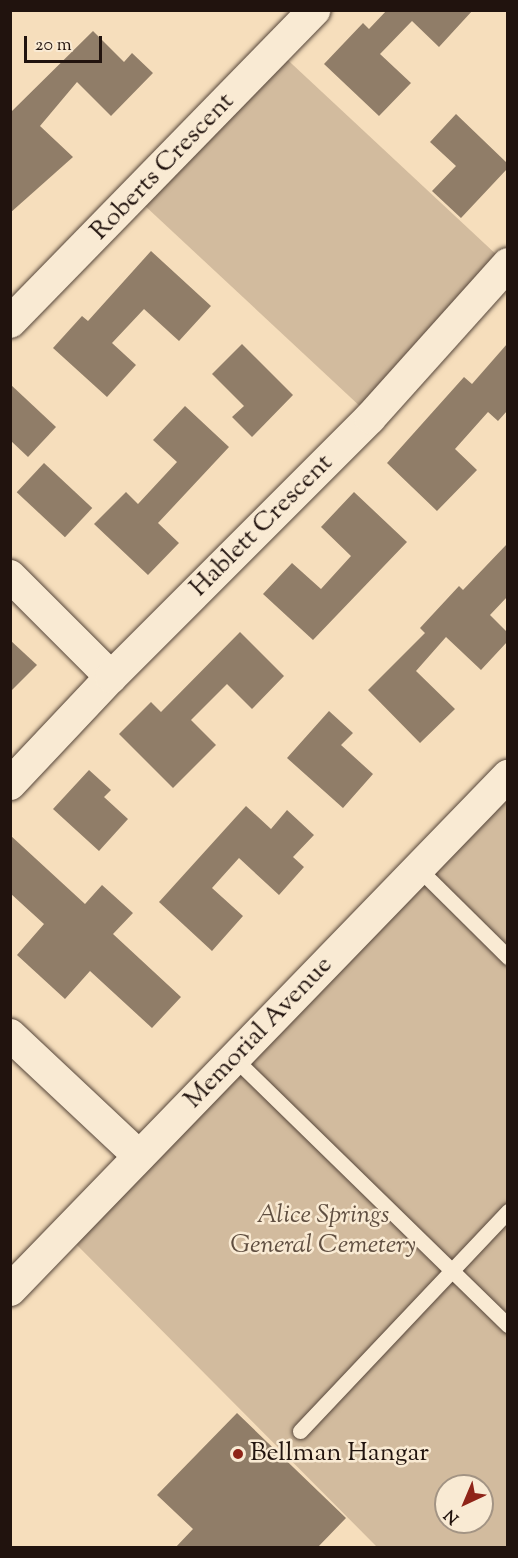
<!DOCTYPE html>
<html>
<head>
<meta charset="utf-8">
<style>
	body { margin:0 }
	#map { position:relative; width:518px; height:1558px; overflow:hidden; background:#f6debc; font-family:"Sorts Mill Goudy",serif }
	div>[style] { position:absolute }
	.green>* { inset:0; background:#d2bb9e; transform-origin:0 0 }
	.building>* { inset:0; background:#907d68; transform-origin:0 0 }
	.roads { filter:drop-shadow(0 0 2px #56463a) drop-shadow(0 0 2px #56463a) }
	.service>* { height:15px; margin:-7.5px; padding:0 7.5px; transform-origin:7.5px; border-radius:7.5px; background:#f9ead3 }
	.minor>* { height:32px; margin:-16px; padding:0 16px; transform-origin:16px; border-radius:16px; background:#f9ead3 }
	.dots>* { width:16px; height:16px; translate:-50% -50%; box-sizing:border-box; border:3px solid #f9ead3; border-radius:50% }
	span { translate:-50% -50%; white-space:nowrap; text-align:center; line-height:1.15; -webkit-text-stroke:5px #f9ead3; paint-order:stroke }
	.street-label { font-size:26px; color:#21130e }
	.park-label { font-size:26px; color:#5f4e40; font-style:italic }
	.poi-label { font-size:26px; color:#21130e }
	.left { translate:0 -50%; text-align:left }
	.frame { position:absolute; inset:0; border:12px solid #21130e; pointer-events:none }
	.north { position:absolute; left:434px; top:1474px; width:60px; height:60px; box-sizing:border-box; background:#f9ead3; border:2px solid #a39484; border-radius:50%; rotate:224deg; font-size:16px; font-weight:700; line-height:24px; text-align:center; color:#21130e }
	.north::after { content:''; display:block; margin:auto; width:21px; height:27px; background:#8f2418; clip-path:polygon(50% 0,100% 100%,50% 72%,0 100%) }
	.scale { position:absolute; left:24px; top:36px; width:78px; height:27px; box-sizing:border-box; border:3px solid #21130e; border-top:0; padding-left:8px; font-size:18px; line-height:21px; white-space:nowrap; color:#21130e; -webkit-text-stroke:4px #f9ead3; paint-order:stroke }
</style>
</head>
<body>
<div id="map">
	<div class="green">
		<i style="left:277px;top:50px;width:314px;height:204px;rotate:43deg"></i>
		<i style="clip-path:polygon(evenodd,507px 776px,507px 1547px,377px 1547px,65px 1233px,507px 776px,446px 1486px,482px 1486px,482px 1522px,446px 1522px,446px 1486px)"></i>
	</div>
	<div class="building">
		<i style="clip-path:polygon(387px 10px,473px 10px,439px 47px,412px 21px,380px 54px,411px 83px,379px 116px,324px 64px,363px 23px,369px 29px)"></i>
		<i style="clip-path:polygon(93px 31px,124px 62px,132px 53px,153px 73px,111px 116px,77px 82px,40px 126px,73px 157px,10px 213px,10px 113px)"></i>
		<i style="clip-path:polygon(456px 114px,507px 163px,507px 169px,461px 218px,432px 191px,456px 166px,430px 142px)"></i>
		<i style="clip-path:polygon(151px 251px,211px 306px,179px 341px,144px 309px,112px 343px,136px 365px,107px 397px,53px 348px,82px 316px,88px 321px)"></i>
		<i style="clip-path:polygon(242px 344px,293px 395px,252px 437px,232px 417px,244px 406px,212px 374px)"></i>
		<i style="clip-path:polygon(507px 344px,507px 411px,498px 421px,488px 412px,455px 449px,477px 470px,437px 511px,387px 463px,464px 377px,472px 384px)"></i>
		<i style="clip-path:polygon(10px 384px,56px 427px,28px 457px,10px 440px)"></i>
		<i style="clip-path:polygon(185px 406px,229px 447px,158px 523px,179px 543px,148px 575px,94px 524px,126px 492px,138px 504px,177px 462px,153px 440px)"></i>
		<i style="left:44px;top:463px;width:66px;height:40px;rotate:43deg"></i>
		<i style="clip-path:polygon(354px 492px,407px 542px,313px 640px,263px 594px,292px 563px,321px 589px,351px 556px,321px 527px)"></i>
		<i style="clip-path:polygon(507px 544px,507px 597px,490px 615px,507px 632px,507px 642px,481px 670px,446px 637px,416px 671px,455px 709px,420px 743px,368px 690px,425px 633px,420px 628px,459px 586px,463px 590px)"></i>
		<i style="clip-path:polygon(240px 632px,284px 676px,252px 709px,227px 684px,191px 720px,216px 745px,173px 788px,119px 734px,151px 702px,161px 712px)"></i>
		<i style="clip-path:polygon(10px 640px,37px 665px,10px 692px)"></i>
		<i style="clip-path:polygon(329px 711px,353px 733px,341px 745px,373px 774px,343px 808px,287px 758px)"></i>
		<i style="clip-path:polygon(89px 770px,111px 790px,104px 797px,128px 819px,99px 851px,53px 809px)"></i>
		<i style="clip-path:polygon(246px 806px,271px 829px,287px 810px,314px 835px,293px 857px,304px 867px,279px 895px,239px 858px,212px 888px,243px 916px,212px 951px,159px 902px)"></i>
		<i style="clip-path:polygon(10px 835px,85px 904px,102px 885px,133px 913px,113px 934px,181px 997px,152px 1028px,90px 971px,65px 999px,17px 955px,44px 924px,10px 893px)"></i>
		<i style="clip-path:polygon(237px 1413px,346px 1518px,317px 1548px,175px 1548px,193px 1529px,157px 1495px)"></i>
	</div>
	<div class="roads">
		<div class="service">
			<i style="left:418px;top:868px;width:127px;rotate:44.7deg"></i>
			<i style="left:234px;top:1058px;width:383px;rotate:44.3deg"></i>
			<i style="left:300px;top:1431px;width:303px;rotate:-46.6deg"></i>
		</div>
		<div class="minor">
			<i style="left:10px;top:322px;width:436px;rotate:-45.7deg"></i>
			<i style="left:10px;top:576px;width:143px;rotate:45deg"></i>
			<i style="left:10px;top:784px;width:147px;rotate:-46.7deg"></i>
			<i style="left:111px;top:677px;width:366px;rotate:-45deg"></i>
			<i style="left:370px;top:418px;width:207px;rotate:-48.1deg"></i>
			<i style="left:10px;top:1035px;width:177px;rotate:43.2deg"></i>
			<i style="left:10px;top:1290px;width:716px;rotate:-45.91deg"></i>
		</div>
	</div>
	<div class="dots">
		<i style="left:238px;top:1454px;background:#8f2418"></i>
	</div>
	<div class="street-label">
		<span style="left:163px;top:167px;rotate:-46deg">Roberts Crescent</span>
		<span style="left:262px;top:526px;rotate:-45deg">Hablett Crescent</span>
		<span style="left:259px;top:1033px;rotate:-46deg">Memorial Avenue</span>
	</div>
	<div class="park-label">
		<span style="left:323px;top:1231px">Alice Springs<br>General Cemetery</span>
	</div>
	<div class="poi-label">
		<span class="left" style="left:250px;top:1454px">Bellman Hangar</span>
	</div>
	<div class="frame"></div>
	<div class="north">N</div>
	<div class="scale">20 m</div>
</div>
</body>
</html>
